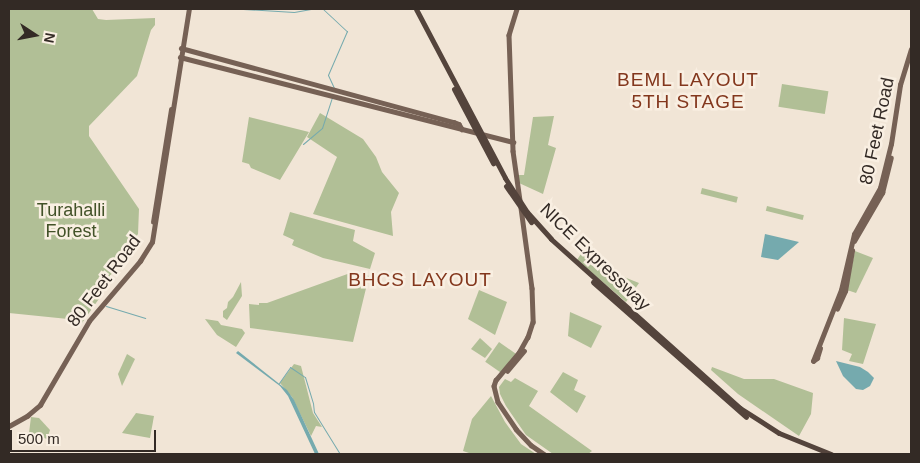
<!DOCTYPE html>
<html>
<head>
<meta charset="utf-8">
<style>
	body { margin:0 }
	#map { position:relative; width:920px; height:463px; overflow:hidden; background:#f1e5d6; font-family:Arial,sans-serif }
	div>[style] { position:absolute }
	.green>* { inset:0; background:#b1bf96; transform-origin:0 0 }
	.water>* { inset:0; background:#75aaae }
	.stream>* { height:1px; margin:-0.5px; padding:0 0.5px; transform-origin:0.5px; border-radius:0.5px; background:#75aaae }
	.major>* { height:4.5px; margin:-2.25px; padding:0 2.25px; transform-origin:2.25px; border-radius:2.25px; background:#766155 }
	.highway>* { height:5px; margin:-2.5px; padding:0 2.5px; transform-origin:2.5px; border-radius:2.5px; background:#54443c }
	span { translate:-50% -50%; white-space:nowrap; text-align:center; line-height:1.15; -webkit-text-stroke:5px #f9efe2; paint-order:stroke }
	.street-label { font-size:18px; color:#332a25 }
	.park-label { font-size:18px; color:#425228 }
	.neighbourhood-label { font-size:19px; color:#83371d; letter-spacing:1px }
	.frame { position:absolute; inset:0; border:10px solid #332a25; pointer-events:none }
	.north { position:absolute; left:10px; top:10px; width:50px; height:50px; -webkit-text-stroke:4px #f9efe2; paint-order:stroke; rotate:101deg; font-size:14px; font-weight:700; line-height:20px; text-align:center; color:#332a25 }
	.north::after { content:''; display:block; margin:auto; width:18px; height:22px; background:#332a25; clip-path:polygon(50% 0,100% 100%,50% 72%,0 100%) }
	.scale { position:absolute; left:10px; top:430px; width:146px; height:22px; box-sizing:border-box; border:2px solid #332a25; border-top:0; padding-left:6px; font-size:15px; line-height:18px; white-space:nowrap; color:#332a25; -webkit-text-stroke:4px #f9efe2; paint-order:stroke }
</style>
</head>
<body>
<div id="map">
	<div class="green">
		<i style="clip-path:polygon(9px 9px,92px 9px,98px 19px,106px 20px,155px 18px,155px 25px,151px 30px,137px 76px,89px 126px,89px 136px,139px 209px,138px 234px,114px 268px,103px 293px,82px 323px,68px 319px,9px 313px)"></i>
		<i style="left:782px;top:84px;width:47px;height:23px;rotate:9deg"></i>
		<i style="clip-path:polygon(320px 113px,363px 139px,376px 157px,382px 172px,399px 193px,391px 212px,393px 236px,313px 214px,337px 157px,307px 137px)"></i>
		<i style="clip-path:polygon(554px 116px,548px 145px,556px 148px,543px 194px,519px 183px,518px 175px,524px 175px,533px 117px)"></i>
		<i style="clip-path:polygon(249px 117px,309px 132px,280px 180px,251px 168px,249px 164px,242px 162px)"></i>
		<i style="left:702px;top:188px;width:37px;height:6px;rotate:14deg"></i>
		<i style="left:767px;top:206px;width:38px;height:5px;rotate:14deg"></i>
		<i style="clip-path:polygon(290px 212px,355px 230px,353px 241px,375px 253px,370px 269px,323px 258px,292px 245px,294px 240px,283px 235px)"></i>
		<i style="clip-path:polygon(855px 251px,873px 258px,856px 293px,847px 290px)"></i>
		<i style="clip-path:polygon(582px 252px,609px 271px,639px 283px,626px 302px,577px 260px)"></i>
		<i style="clip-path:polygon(353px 272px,369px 276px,353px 342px,250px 328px,249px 304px,259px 305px,259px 303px,267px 303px)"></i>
		<i style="clip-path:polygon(241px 282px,242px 296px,227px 320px,223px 317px,223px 311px,227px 308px,228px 302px,233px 297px)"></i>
		<i style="clip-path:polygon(479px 290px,507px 302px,495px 335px,468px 319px)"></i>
		<i style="clip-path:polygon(570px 312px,602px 326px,591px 348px,568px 336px)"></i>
		<i style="clip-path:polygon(844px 318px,876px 324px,863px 364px,849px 361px,852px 354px,842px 350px)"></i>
		<i style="clip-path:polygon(205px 319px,218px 321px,221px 325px,242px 329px,245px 333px,236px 347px,217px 335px)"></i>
		<i style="clip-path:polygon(480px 338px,492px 349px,485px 358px,471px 349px)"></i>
		<i style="left:499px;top:342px;width:21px;height:24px;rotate:35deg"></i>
		<i style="clip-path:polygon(127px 354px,135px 359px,122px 386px,118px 374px)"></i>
		<i style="clip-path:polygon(294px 364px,301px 366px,313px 413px,322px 427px,316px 426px,311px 436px,292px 397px,280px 383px)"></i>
		<i style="clip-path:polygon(712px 367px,744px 379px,774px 379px,813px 393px,811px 414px,799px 436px,738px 394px,711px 370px)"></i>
		<i style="clip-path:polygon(563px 372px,578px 380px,574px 390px,586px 396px,577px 413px,550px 392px)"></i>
		<i style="clip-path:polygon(515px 378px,538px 391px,529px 406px,592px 451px,588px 454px,553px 454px,526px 435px,506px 406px,500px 394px,499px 387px,505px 379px,511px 382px)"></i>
		<i style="clip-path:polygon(491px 396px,505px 422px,521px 444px,536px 454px,472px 454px,463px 451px,472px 419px)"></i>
		<i style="clip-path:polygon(136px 413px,154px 416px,150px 438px,122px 433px)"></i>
		<i style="clip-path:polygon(31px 417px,39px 418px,50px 430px,47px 439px,29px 433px)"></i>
	</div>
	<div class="water">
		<i style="clip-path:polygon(765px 234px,799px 242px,778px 260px,761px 257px)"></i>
		<i style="clip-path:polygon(238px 351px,287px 390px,294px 400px,319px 454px,315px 454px,288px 396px,280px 386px,236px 353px)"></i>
		<i style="clip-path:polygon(836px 361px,860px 367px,868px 372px,874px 378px,870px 386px,863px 390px,856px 389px,843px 376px)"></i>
	</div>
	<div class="stream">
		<i style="left:243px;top:9px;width:51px;rotate:3.4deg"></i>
		<i style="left:294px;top:12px;width:17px;rotate:-10deg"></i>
		<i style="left:323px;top:9px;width:33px;rotate:43deg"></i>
		<i style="left:347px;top:31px;width:48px;rotate:113.4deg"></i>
		<i style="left:328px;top:75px;width:14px;rotate:65deg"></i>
		<i style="left:303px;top:144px;width:25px;rotate:-40deg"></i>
		<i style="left:322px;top:128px;width:32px;rotate:-72deg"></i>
		<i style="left:106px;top:306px;width:41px;rotate:17.1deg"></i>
		<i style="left:279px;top:383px;width:19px;rotate:-55deg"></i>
		<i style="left:290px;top:367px;width:18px;rotate:34deg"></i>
		<i style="left:305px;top:377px;width:27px;rotate:73deg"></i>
		<i style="left:313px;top:403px;width:9px;rotate:84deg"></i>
		<i style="left:314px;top:412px;width:49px;rotate:58.2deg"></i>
	</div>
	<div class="major">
		<i style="left:517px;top:9px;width:27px;rotate:107deg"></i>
		<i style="left:509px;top:35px;width:116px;rotate:88deg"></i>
		<i style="left:513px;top:151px;width:49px;rotate:81.9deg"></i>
		<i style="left:181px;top:48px;width:283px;rotate:15.2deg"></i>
		<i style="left:454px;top:122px;width:5px;rotate:22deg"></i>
		<i style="left:459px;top:124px;width:6px;rotate:59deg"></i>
		<i style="left:180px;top:57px;width:344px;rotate:14.3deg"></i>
		<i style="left:521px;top:208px;width:81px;rotate:82.2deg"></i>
		<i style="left:532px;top:288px;width:34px;rotate:88deg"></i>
		<i style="left:533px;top:322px;width:16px;rotate:108deg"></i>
		<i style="left:528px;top:337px;width:18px;rotate:119deg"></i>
		<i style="left:519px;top:353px;width:35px;rotate:130deg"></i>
		<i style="left:496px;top:380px;width:6px;rotate:108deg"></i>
		<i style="left:494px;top:386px;width:16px;rotate:76deg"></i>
		<i style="left:498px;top:402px;width:32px;rotate:56deg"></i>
		<i style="left:516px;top:429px;width:22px;rotate:47deg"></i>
		<i style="left:531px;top:445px;width:16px;rotate:35deg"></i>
		<i style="left:153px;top:222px;width:114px;rotate:-80.9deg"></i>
		<i style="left:854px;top:241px;width:56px;rotate:-59.7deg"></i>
		<i style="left:882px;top:193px;width:36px;rotate:-76deg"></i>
		<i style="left:837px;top:309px;width:20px;rotate:-66deg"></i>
		<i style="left:845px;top:291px;width:41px;rotate:-80.1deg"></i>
		<i style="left:813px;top:361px;width:76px;rotate:-68.5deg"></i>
		<i style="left:841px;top:290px;width:57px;rotate:-76.9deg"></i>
		<i style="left:854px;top:234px;width:53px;rotate:-60.5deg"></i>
		<i style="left:880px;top:188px;width:45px;rotate:-76deg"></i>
		<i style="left:891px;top:144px;width:60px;rotate:-81.3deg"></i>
		<i style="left:900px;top:85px;width:37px;rotate:-73deg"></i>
		<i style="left:813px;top:361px;width:5px;rotate:-37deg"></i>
		<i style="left:817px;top:358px;width:10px;rotate:-73deg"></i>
		<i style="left:507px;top:371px;width:26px;rotate:-50deg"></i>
		<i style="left:9px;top:426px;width:21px;rotate:-29deg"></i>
		<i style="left:27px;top:416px;width:17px;rotate:-40deg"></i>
		<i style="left:40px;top:405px;width:97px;rotate:-59.7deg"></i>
		<i style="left:89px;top:321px;width:79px;rotate:-49.6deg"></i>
		<i style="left:140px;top:261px;width:22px;rotate:-58deg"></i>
		<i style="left:152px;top:242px;width:236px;rotate:-81deg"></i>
	</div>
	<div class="highway">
		<i style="left:416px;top:9px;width:191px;rotate:62.2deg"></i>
		<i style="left:505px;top:178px;width:40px;rotate:57.1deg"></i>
		<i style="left:527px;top:212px;width:36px;rotate:48deg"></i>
		<i style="left:551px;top:239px;width:254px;rotate:41.8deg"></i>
		<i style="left:740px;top:408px;width:46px;rotate:32.7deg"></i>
		<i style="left:779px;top:433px;width:56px;rotate:22deg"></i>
		<i style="left:454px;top:89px;width:84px;rotate:62.2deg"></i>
		<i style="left:506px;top:186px;width:44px;rotate:55.2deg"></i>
		<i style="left:593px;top:282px;width:204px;rotate:41.4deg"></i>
	</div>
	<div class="street-label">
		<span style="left:877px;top:131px;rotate:-78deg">80 Feet Road</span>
		<span style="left:595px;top:257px;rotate:44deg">NICE Expressway</span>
		<span style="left:104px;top:281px;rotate:-53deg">80 Feet Road</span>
	</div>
	<div class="park-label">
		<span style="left:71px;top:221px">Turahalli<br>Forest</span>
	</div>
	<div class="neighbourhood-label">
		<span style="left:688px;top:91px">BEML LAYOUT<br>5TH STAGE</span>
		<span style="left:420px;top:280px">BHCS LAYOUT</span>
	</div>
	<div class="frame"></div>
	<div class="north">N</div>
	<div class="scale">500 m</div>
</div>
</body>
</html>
